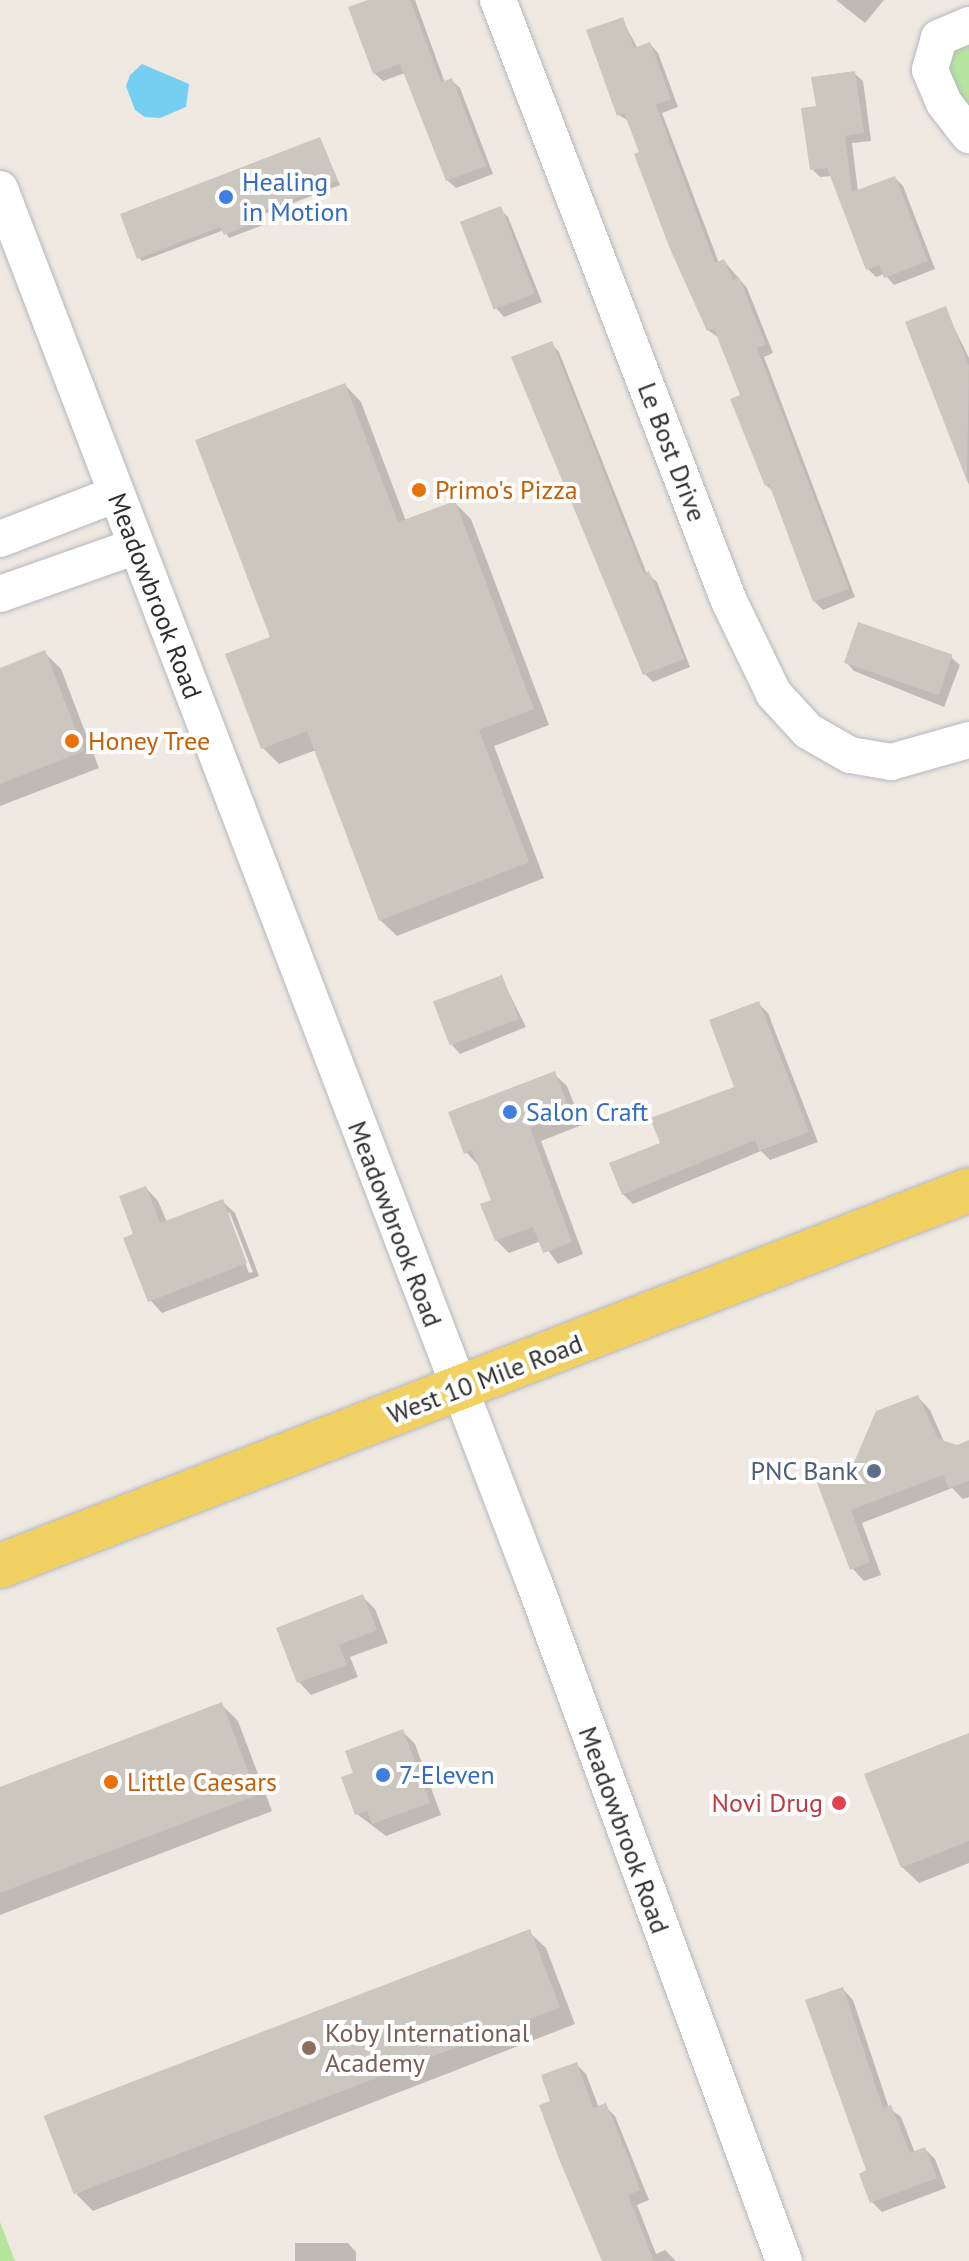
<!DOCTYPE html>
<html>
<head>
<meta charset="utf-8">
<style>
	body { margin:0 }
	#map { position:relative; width:969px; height:2261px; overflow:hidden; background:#efe9e1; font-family:"PT Sans",sans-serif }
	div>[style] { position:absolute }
	.green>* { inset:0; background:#b6e59e }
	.water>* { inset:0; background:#75cff0 }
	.shadow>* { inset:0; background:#0003 }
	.building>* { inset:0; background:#cbc7bf; transform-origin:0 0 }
	.roads { filter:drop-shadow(0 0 2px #b4b7c1) drop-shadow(0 0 2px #b4b7c1) }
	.minor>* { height:36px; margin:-18px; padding:0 18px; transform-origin:18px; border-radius:18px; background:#fff }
	.major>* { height:44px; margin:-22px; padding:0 22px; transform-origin:22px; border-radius:22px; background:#f2d163 }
	.dots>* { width:22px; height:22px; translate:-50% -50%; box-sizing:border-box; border:4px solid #fff; border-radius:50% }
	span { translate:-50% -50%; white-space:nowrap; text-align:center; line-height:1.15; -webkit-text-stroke:8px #fff; paint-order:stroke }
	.shop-label { font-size:26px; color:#366cbe }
	.left { translate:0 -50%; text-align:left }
	.street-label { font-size:26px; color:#2e2e2e }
	.food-label { font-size:26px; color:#c56008 }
	.service-label { font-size:26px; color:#4e5e75 }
	.right { translate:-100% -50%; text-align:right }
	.health-label { font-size:26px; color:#be3a42 }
	.education-label { font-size:26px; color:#785e54 }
</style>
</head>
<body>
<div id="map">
	<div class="green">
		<i style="clip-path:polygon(969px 38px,969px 117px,944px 57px)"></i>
		<i style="clip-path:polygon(0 2222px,15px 2261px,0 2261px)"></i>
	</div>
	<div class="water">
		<i style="clip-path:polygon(142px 64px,189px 84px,186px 107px,160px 118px,145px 117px,135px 110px,126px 86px,130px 75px)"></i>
	</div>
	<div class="shadow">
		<i style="clip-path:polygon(373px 0,415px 0,445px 83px,451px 80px,460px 88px,493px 174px,456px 188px,447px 180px,405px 73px,383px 81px,374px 73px)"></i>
		<i style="clip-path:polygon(836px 0,884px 0,865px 23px)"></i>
		<i style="clip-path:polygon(622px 19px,638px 49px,650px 44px,658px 53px,678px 107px,662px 113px,719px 263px,724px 261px,747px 288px,773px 353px,764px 357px,855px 597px,823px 610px,814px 601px,775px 493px,766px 485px,743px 396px,719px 338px,708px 330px,630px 122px,619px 115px)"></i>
		<i style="clip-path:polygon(854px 73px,863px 81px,871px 141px,852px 143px,858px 192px,895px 178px,903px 186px,935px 269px,894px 285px,884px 274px,876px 277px,868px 269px,832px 176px,820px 177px,812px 169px,818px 108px)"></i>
		<i style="clip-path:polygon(320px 139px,340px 185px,259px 216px,263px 225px,229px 238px,224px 230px,142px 261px,138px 257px)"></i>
		<i style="clip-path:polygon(500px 209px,508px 217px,542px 302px,504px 317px,496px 308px,463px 223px)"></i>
		<i style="clip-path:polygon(945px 309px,969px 358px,969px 485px,908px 324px)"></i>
		<i style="clip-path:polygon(551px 343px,559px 352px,647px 574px,657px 582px,690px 667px,653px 682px,645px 674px)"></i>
		<i style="clip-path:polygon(345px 385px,361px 402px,406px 521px,455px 503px,471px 519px,549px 725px,494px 746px,544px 878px,397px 936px,380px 920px,316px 750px,279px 764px,263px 748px,273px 638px)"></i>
		<i style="clip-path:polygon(45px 653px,61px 669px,99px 768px,0 806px,0 670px)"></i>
		<i style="clip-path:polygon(951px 657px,960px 665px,944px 707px,854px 671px,846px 662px)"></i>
		<i style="clip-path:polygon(501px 977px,526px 1027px,460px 1054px,452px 1045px)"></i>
		<i style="clip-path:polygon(758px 1003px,768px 1013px,818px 1142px,770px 1160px,761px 1151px,633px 1204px,623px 1194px,662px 1144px,737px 1088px)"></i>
		<i style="clip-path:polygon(554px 1074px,567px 1086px,582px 1125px,541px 1141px,583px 1254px,558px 1264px,541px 1241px,509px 1253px,496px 1240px,493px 1201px,478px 1165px,466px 1152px)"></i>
		<i style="clip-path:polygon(evenodd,146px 1188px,158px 1201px,167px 1222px,222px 1201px,235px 1213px,259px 1276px,162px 1313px,150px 1300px,135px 1235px,146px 1188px,226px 1213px,230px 1213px,253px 1272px,249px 1273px,226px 1213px)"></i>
		<i style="clip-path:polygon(918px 1397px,930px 1410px,945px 1444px,969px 1446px,969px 1497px,963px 1499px,952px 1488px,862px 1523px,881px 1575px,864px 1581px,852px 1568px,819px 1481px,853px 1468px)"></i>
		<i style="clip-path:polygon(363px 1597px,375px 1609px,388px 1643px,350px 1657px,358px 1677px,311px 1695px,299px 1682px)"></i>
		<i style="clip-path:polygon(221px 1704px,238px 1721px,272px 1811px,0 1915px,0 1789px)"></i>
		<i style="clip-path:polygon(402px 1731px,415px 1744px,441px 1815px,386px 1836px,357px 1814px,356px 1774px)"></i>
		<i style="clip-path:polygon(969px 1735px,969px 1863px,919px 1883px,902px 1867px)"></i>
		<i style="clip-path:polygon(529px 1932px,546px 1948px,575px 2024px,93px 2211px,76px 2194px)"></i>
		<i style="clip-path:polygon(843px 1989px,853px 2000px,889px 2108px,901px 2117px,915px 2153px,925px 2149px,935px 2159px,946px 2188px,882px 2212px,872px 2202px)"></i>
		<i style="clip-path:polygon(576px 2064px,586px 2074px,599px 2108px,605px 2106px,615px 2116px,649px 2200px,637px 2205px,656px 2254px,665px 2250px,676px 2261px,612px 2261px,553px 2102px)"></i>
		<i style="clip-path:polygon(295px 2243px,348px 2243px,356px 2252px,356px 2261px,295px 2261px)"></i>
	</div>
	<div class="building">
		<i style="clip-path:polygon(368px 0,410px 0,441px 82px,452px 78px,486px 166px,446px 181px,400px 64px,373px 74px,348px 7px)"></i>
		<i style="clip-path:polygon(623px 17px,634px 48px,650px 42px,671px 99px,656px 105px,715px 263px,724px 259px,733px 280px,739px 277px,766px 345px,757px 348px,849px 589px,813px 602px,769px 484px,765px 486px,730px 399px,740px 395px,714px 329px,707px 331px,670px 249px,634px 154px,639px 152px,624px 113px,617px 116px,586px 30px)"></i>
		<i style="clip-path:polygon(855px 71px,864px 133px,845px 136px,852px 192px,895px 176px,928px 261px,884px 278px,879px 265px,866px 270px,827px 168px,810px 170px,801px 108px,816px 106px,811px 77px)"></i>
		<i style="clip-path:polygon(320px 137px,338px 181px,257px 213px,260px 221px,224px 235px,220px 227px,137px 259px,120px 214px)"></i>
		<i style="left:501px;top:206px;width:94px;height:44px;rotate:69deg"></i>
		<i style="clip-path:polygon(946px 306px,969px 366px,967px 481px,905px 322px)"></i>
		<i style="clip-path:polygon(552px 341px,644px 574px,649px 571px,684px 659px,643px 675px,511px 357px)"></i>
		<i style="clip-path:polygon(345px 383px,398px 522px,455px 501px,534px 709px,479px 730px,529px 862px,379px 921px,307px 731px,261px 749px,225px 654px,270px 637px,195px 440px)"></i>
		<i style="left:858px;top:622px;width:100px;height:43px;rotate:19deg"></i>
		<i style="clip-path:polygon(45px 650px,84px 751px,0 784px,0 668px)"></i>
		<i style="left:502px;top:975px;width:47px;height:74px;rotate:69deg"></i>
		<i style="clip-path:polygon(759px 1001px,809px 1132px,759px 1151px,755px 1140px,622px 1195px,609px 1163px,660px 1143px,650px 1118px,734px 1087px,709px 1020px)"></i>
		<i style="clip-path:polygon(555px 1071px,571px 1113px,530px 1128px,572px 1242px,543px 1253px,533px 1227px,495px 1241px,480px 1204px,491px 1200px,472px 1150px,464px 1154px,448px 1112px)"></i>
		<i style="clip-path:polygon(146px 1186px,160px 1223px,223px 1199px,247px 1263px,148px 1302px,123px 1238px,133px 1234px,119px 1196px)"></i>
		<i style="clip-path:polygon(918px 1395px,938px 1439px,957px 1445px,969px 1440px,969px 1481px,949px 1488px,943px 1475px,851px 1510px,870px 1562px,850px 1570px,816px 1480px,852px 1467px,876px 1411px)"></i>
		<i style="clip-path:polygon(363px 1594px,377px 1630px,339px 1645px,347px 1665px,297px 1683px,276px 1628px)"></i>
		<i style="clip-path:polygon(222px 1702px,257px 1795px,0 1893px,0 1787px)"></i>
		<i style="clip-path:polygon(403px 1729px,430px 1803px,372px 1824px,367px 1811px,355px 1815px,341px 1777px,353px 1773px,345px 1751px)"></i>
		<i style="clip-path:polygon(969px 1733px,969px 1841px,901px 1868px,864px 1774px)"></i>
		<i style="left:530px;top:1929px;width:84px;height:521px;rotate:69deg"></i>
		<i style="clip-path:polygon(843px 1987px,883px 2108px,891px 2105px,910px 2153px,925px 2147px,937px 2178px,870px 2203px,859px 2174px,866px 2170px,805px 2000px)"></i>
		<i style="clip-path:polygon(577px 2062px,593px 2108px,606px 2103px,630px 2162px,640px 2190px,628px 2195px,654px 2261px,602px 2261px,559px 2159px,539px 2105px,550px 2101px,541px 2075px)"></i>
	</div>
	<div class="roads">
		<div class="minor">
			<i style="left:498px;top:0;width:644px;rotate:68.98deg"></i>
			<i style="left:729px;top:601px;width:103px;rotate:64.2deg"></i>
			<i style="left:774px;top:694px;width:50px;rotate:47.4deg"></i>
			<i style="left:808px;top:731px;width:48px;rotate:29.7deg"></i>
			<i style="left:850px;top:755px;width:42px;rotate:9.7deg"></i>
			<i style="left:891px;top:762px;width:81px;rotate:-15.8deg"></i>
			<i style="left:969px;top:25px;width:33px;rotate:157deg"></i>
			<i style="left:939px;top:38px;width:33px;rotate:106deg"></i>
			<i style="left:930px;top:70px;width:36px;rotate:67deg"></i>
			<i style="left:944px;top:103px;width:41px;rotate:52deg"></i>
			<i style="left:0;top:189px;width:1492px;rotate:69.03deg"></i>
			<i style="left:534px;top:1582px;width:724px;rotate:69.79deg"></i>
			<i style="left:0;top:539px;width:124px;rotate:-21.2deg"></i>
			<i style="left:0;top:594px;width:144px;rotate:-19.4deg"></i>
		</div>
		<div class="major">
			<i style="left:0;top:1566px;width:1039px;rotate:-21.21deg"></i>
		</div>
	</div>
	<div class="dots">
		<i style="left:226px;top:197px;background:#3f7fe0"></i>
		<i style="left:419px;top:490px;background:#e8710a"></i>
		<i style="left:72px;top:741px;background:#e8710a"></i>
		<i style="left:510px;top:1112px;background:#3f7fe0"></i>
		<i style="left:874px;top:1471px;background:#5c6f8a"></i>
		<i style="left:383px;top:1775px;background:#3f7fe0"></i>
		<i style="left:111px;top:1782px;background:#e8710a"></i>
		<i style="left:839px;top:1803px;background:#e0444e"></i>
		<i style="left:309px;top:2048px;background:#8d6e63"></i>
	</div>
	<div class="shop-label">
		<span class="left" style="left:242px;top:197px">Healing<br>in Motion</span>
		<span class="left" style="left:526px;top:1112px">Salon Craft</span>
		<span class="left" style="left:399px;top:1775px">7-Eleven</span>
	</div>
	<div class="street-label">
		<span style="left:672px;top:452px;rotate:69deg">Le Bost Drive</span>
		<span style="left:155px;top:596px;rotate:69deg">Meadowbrook Road</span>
		<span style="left:395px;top:1224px;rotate:69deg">Meadowbrook Road</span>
		<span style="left:485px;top:1379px;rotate:-21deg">West 10 Mile Road</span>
		<span style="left:624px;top:1830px;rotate:70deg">Meadowbrook Road</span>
	</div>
	<div class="food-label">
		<span class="left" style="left:435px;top:490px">Primo's Pizza</span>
		<span class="left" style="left:88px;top:741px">Honey Tree</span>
		<span class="left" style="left:127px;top:1782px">Little Caesars</span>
	</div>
	<div class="service-label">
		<span class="right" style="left:858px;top:1471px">PNC Bank</span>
	</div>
	<div class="health-label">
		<span class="right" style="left:823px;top:1803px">Novi Drug</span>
	</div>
	<div class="education-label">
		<span class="left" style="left:325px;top:2048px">Koby International<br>Academy</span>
	</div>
</div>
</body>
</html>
